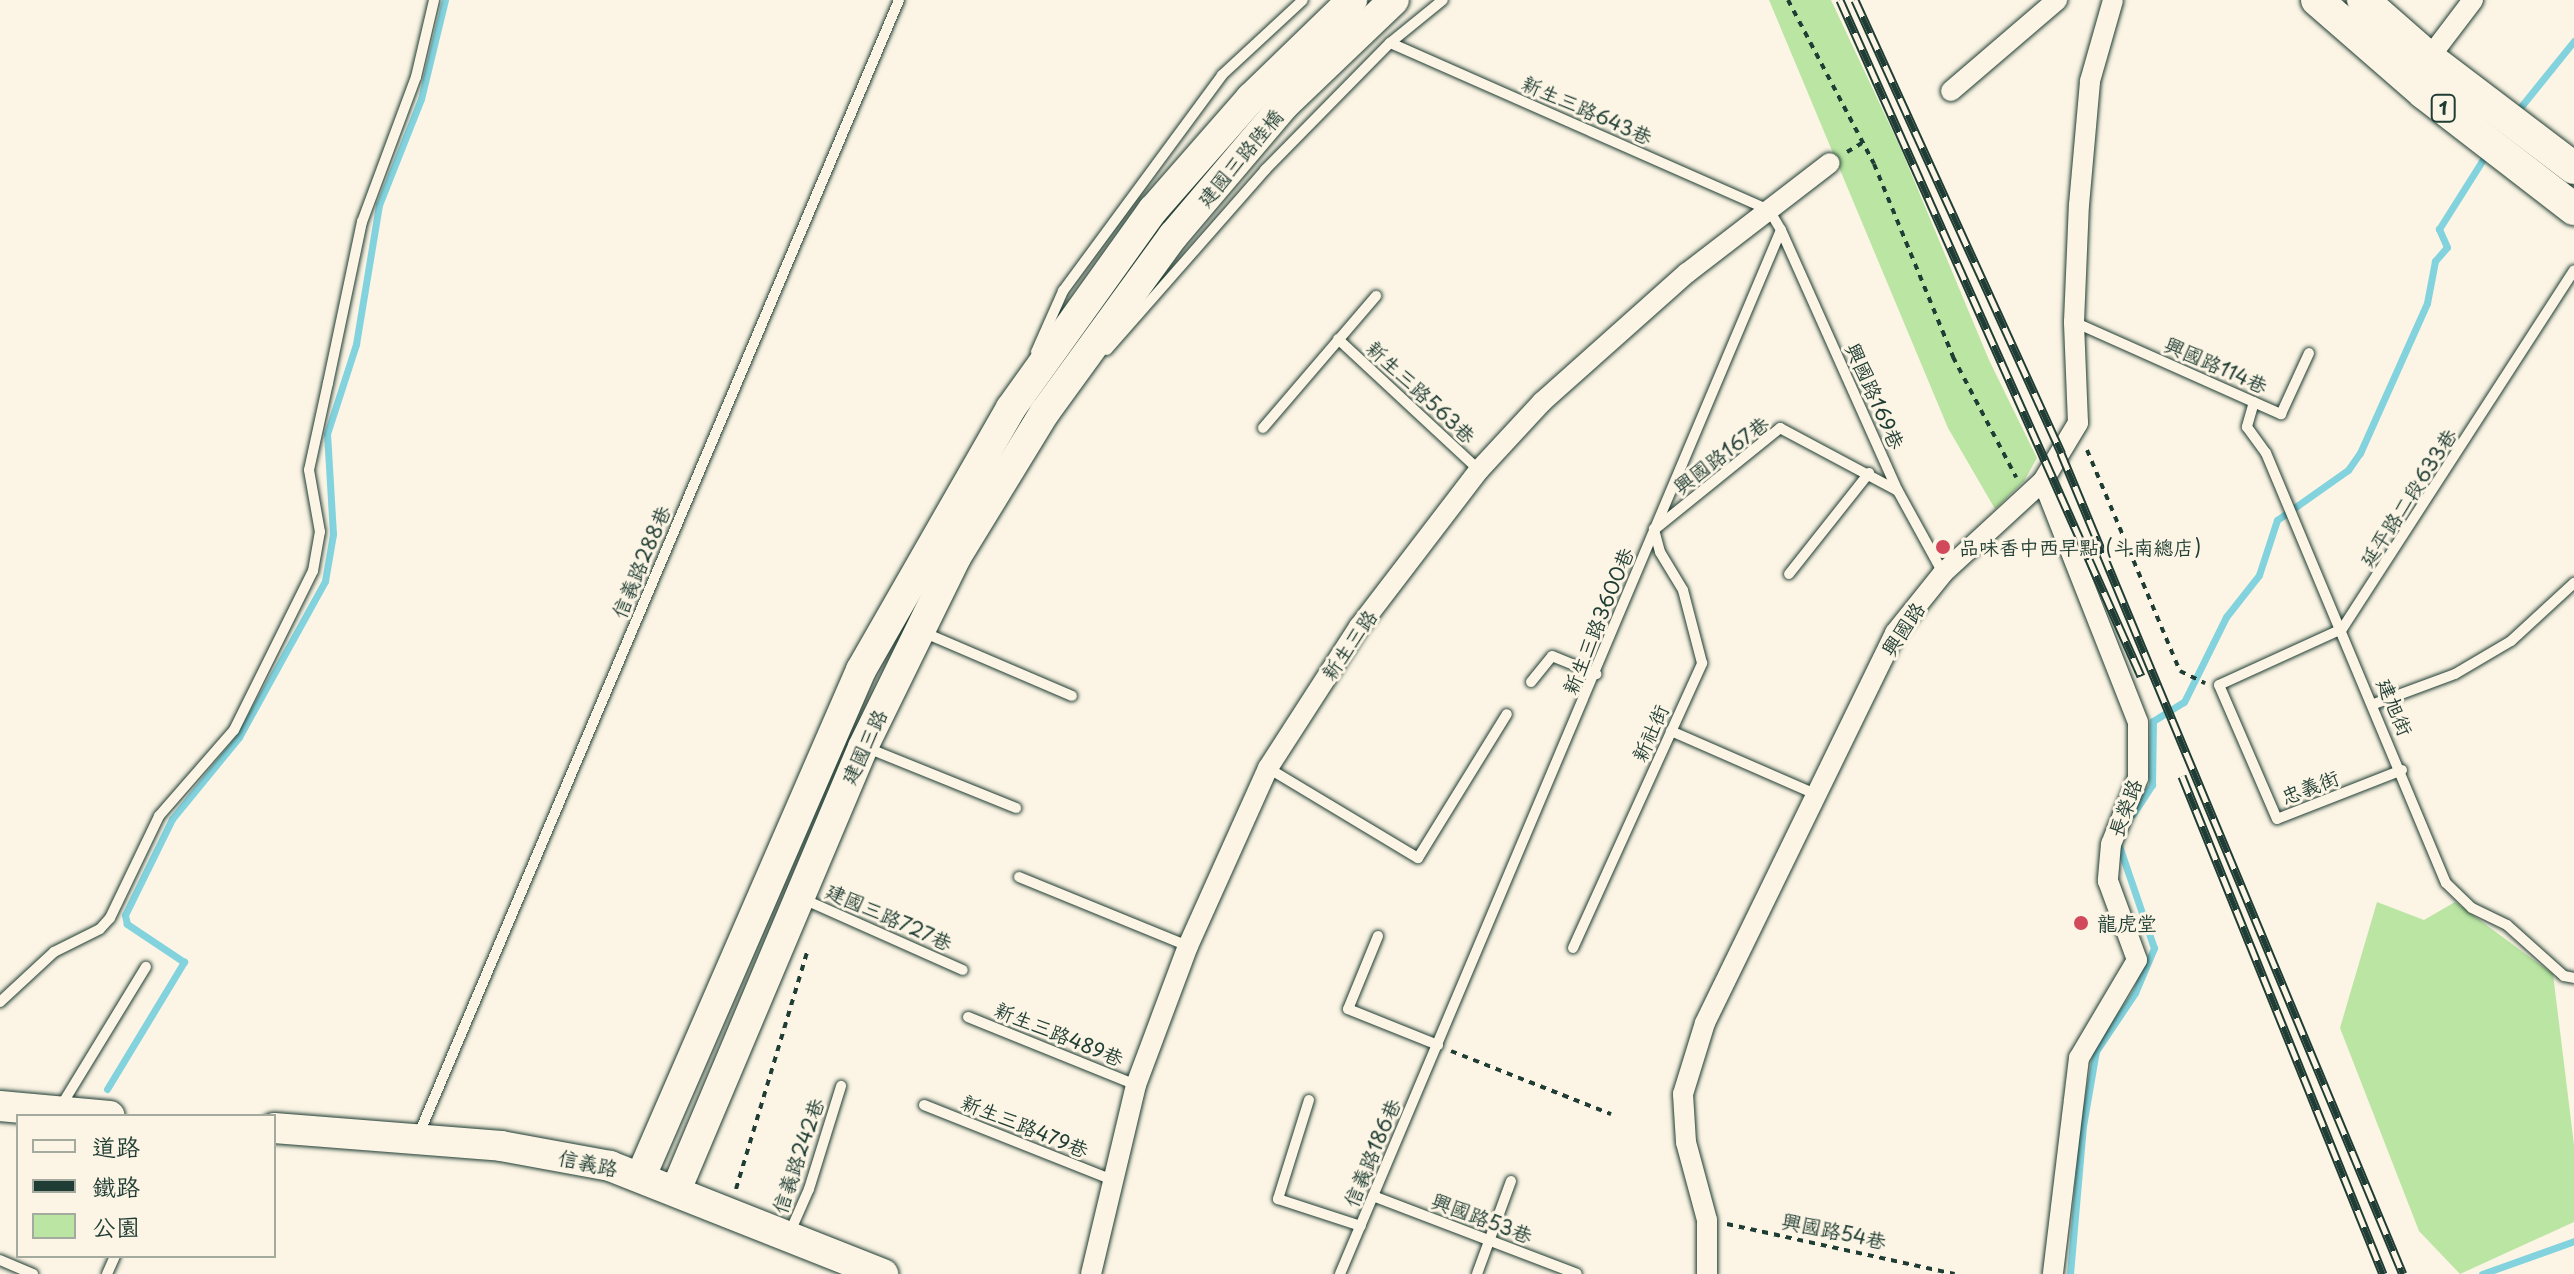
<!DOCTYPE html>
<html>
<head>
<meta charset="utf-8">
<style>
	body { margin:0 }
	#map { position:relative; width:2574px; height:1274px; overflow:hidden; background:#fcf5e5; font-family:"Playpen Sans","LXGW WenKai TC",sans-serif }
	div>[style] { position:absolute }
	.green>* { inset:0; background:#bae5a2 }
	.stream>* { height:7px; margin:-3.5px; padding:0 3.5px; transform-origin:3.5px; border-radius:3.5px; background:#83d3de }
	.path>* { height:4px; margin-top:-2px; transform-origin:0; background:repeating-linear-gradient(90deg,#1f3d34 0 6px,transparent 0 12px) }
	.roads { filter:drop-shadow(0 0 2px #1f3d34) drop-shadow(0 0 2px #1f3d34) }
	.lane>* { height:10px; margin:-5px; padding:0 5px; transform-origin:5px; border-radius:5px; background:#fcf5e5 }
	.street>* { height:20px; margin:-10px; padding:0 10px; transform-origin:10px; border-radius:10px; background:#fcf5e5 }
	.secondary>* { height:30px; margin:-15px; padding:0 15px; transform-origin:15px; border-radius:15px; background:#fcf5e5 }
	.primary>* { height:32px; margin:-16px; padding:0 16px; transform-origin:16px; border-radius:16px; background:#fcf5e5 }
	.rail>* { height:9px; margin-top:-4.5px; transform-origin:0; background:repeating-linear-gradient(90deg,#fcf5e5 0 18px,#1f3d34 0 36px); box-sizing:border-box; border-block:2px solid #1f3d34 }
	.dots>* { width:22px; height:22px; translate:-50% -50%; box-sizing:border-box; border:4px solid #fcf5e5; border-radius:50% }
	span { translate:-50% -50%; white-space:nowrap; text-align:center; line-height:1.15; -webkit-text-stroke:6px #fcf5e5; paint-order:stroke }
	.shield-label span { padding:2px 6px; background:#fcf5e5; border:2px solid; border-radius:6px; -webkit-text-stroke-width:0 }
	.shield-label { font-size:18px; color:#1f3d34; font-weight:700 }
	.street-label { font-size:20px; color:#1f3d34 }
	.poi-label { font-size:20px; color:#1f3d34 }
	.left { translate:0 -50%; text-align:left }
	.legend { position:absolute; left:16px; top:1114px; width:260px; height:144px; box-sizing:border-box; background:#fcf5e5; border:2px solid #a4ab9e; margin:0; padding:10px 14px; list-style:none; font-size:24px; color:#1f3d34 }
	.legend li { display:flex; align-items:center; gap:16px; height:40px }
	.legend b { width:40px; border:2px solid #a4ab9e }
</style>
</head>
<body>
<div id="map">
	<div class="green">
		<i style="clip-path:polygon(1769px 0,1831px 0,1901px 149px,1989px 360px,2037px 458px,2024px 481px,1995px 509px,1948px 428px)"></i>
		<i style="clip-path:polygon(2377px 902px,2424px 920px,2455px 902px,2553px 974px,2574px 1145px,2574px 1222px,2460px 1274px,2419px 1231px,2340px 1028px)"></i>
	</div>
	<div class="stream">
		<i style="left:2515px;top:114px;width:94px;rotate:-51.1deg"></i>
		<i style="left:2133px;top:814px;width:35px;rotate:-57deg"></i>
		<i style="left:2152px;top:785px;width:64px;rotate:-89.1deg"></i>
		<i style="left:2153px;top:721px;width:36px;rotate:-32deg"></i>
		<i style="left:2184px;top:702px;width:95px;rotate:-63.7deg"></i>
		<i style="left:2226px;top:617px;width:53px;rotate:-51.8deg"></i>
		<i style="left:2259px;top:575px;width:58px;rotate:-71.9deg"></i>
		<i style="left:2277px;top:520px;width:87px;rotate:-35.2deg"></i>
		<i style="left:2348px;top:470px;width:21px;rotate:-55deg"></i>
		<i style="left:2360px;top:453px;width:164px;rotate:-65.9deg"></i>
		<i style="left:2427px;top:303px;width:43px;rotate:-79.2deg"></i>
		<i style="left:2435px;top:261px;width:18px;rotate:-49deg"></i>
		<i style="left:2447px;top:247px;width:20px;rotate:-114deg"></i>
		<i style="left:2439px;top:229px;width:90px;rotate:-57.7deg"></i>
		<i style="left:107px;top:1089px;width:149px;rotate:-58.8deg"></i>
		<i style="left:184px;top:962px;width:69px;rotate:-146.3deg"></i>
		<i style="left:127px;top:924px;width:9px;rotate:-103deg"></i>
		<i style="left:125px;top:915px;width:107px;rotate:-63.9deg"></i>
		<i style="left:172px;top:819px;width:106px;rotate:-50.7deg"></i>
		<i style="left:239px;top:737px;width:178px;rotate:-61.1deg"></i>
		<i style="left:325px;top:581px;width:48px;rotate:-80.3deg"></i>
		<i style="left:333px;top:534px;width:100px;rotate:-93.4deg"></i>
		<i style="left:327px;top:434px;width:95px;rotate:-72.1deg"></i>
		<i style="left:356px;top:344px;width:141px;rotate:-80.6deg"></i>
		<i style="left:379px;top:205px;width:114px;rotate:-68.4deg"></i>
		<i style="left:421px;top:99px;width:102px;rotate:-76.4deg"></i>
		<i style="left:2070px;top:1274px;width:149px;rotate:-85deg"></i>
		<i style="left:2083px;top:1126px;width:76px;rotate:-80.2deg"></i>
		<i style="left:2096px;top:1051px;width:70px;rotate:-56.1deg"></i>
		<i style="left:2135px;top:993px;width:49px;rotate:-67.1deg"></i>
		<i style="left:2154px;top:948px;width:108px;rotate:-108.9deg"></i>
		<i style="left:2482px;top:1274px;width:98px;rotate:-19.7deg"></i>
	</div>
	<div class="path">
		<i style="left:1788px;top:0;width:185px;rotate:62.3deg"></i>
		<i style="left:1874px;top:164px;width:209px;rotate:67.7deg"></i>
		<i style="left:1953px;top:357px;width:136px;rotate:62.3deg"></i>
		<i style="left:1847px;top:152px;width:17px;rotate:-31deg"></i>
		<i style="left:2087px;top:450px;width:240px;rotate:67.2deg"></i>
		<i style="left:2180px;top:671px;width:28px;rotate:26deg"></i>
		<i style="left:1451px;top:1051px;width:172px;rotate:21.5deg"></i>
		<i style="left:736px;top:1189px;width:251px;rotate:-73.3deg"></i>
		<i style="left:1727px;top:1224px;width:233px;rotate:12.4deg"></i>
	</div>
	<div class="roads">
		<div class="lane">
			<i style="left:1781px;top:230px;width:286px;rotate:65.9deg"></i>
			<i style="left:1898px;top:491px;width:94px;rotate:61.2deg"></i>
			<i style="left:2074px;top:322px;width:227px;rotate:24deg"></i>
			<i style="left:2281px;top:414px;width:67px;rotate:-65.3deg"></i>
			<i style="left:1338px;top:339px;width:192px;rotate:42.9deg"></i>
			<i style="left:1107px;top:350px;width:240px;rotate:-48.7deg"></i>
			<i style="left:1265px;top:170px;width:178px;rotate:-45.5deg"></i>
			<i style="left:1390px;top:43px;width:68px;rotate:-39.1deg"></i>
			<i style="left:1036px;top:352px;width:67px;rotate:-66.1deg"></i>
			<i style="left:1063px;top:291px;width:268px;rotate:-53.6deg"></i>
			<i style="left:1222px;top:75px;width:110px;rotate:-42.8deg"></i>
			<i style="left:2254px;top:402px;width:26px;rotate:106deg"></i>
			<i style="left:2247px;top:427px;width:32px;rotate:54deg"></i>
			<i style="left:2266px;top:453px;width:466px;rotate:67.3deg"></i>
			<i style="left:2446px;top:883px;width:36px;rotate:44deg"></i>
			<i style="left:2472px;top:908px;width:39px;rotate:26deg"></i>
			<i style="left:2507px;top:925px;width:76px;rotate:41.8deg"></i>
			<i style="left:2564px;top:976px;width:10px;rotate:11deg"></i>
			<i style="left:1263px;top:428px;width:174px;rotate:-49.4deg"></i>
			<i style="left:1655px;top:529px;width:161px;rotate:-38.9deg"></i>
			<i style="left:1780px;top:428px;width:132px;rotate:28.1deg"></i>
			<i style="left:1789px;top:574px;width:129px;rotate:-51.6deg"></i>
			<i style="left:923px;top:632px;width:162px;rotate:23.2deg"></i>
			<i style="left:1531px;top:682px;width:33px;rotate:-51deg"></i>
			<i style="left:1552px;top:656px;width:48px;rotate:22.2deg"></i>
			<i style="left:2374px;top:704px;width:86px;rotate:-20.3deg"></i>
			<i style="left:2455px;top:674px;width:65px;rotate:-30.5deg"></i>
			<i style="left:2511px;top:641px;width:86px;rotate:-42.6deg"></i>
			<i style="left:1671px;top:731px;width:157px;rotate:23.6deg"></i>
			<i style="left:865px;top:747px;width:163px;rotate:22deg"></i>
			<i style="left:1268px;top:768px;width:175px;rotate:31deg"></i>
			<i style="left:1418px;top:858px;width:169px;rotate:-58.3deg"></i>
			<i style="left:2402px;top:770px;width:134px;rotate:158.6deg"></i>
			<i style="left:2277px;top:819px;width:146px;rotate:-113.4deg"></i>
			<i style="left:2219px;top:685px;width:135px;rotate:-24.5deg"></i>
			<i style="left:2342px;top:629px;width:427px;rotate:-57.1deg"></i>
			<i style="left:1019px;top:877px;width:183px;rotate:22.2deg"></i>
			<i style="left:801px;top:898px;width:177px;rotate:24deg"></i>
			<i style="left:1378px;top:936px;width:79px;rotate:112.3deg"></i>
			<i style="left:1348px;top:1009px;width:97px;rotate:21.8deg"></i>
			<i style="left:1573px;top:948px;width:313px;rotate:-65.6deg"></i>
			<i style="left:1702px;top:663px;width:75px;rotate:-104.6deg"></i>
			<i style="left:1683px;top:590px;width:44px;rotate:-121.2deg"></i>
			<i style="left:1660px;top:552px;width:24px;rotate:-105deg"></i>
			<i style="left:0;top:1002px;width:74px;rotate:-42.8deg"></i>
			<i style="left:54px;top:952px;width:51px;rotate:-26.6deg"></i>
			<i style="left:100px;top:929px;width:15px;rotate:-48deg"></i>
			<i style="left:110px;top:918px;width:113px;rotate:-64.3deg"></i>
			<i style="left:159px;top:816px;width:114px;rotate:-48.9deg"></i>
			<i style="left:234px;top:730px;width:178px;rotate:-63.6deg"></i>
			<i style="left:313px;top:571px;width:40px;rotate:-80deg"></i>
			<i style="left:320px;top:532px;width:63px;rotate:-100.1deg"></i>
			<i style="left:309px;top:470px;width:89px;rotate:-77.7deg"></i>
			<i style="left:328px;top:383px;width:165px;rotate:-78.1deg"></i>
			<i style="left:362px;top:222px;width:155px;rotate:-69.6deg"></i>
			<i style="left:416px;top:77px;width:79px;rotate:-76.8deg"></i>
			<i style="left:968px;top:1017px;width:181px;rotate:22deg"></i>
			<i style="left:1309px;top:1100px;width:104px;rotate:107.4deg"></i>
			<i style="left:1278px;top:1199px;width:87px;rotate:18deg"></i>
			<i style="left:924px;top:1105px;width:202px;rotate:21.7deg"></i>
			<i style="left:61px;top:1106px;width:163px;rotate:-58.6deg"></i>
			<i style="left:418px;top:1136px;width:1234px;rotate:-67.05deg"></i>
			<i style="left:1373px;top:1196px;width:218px;rotate:20.9deg"></i>
			<i style="left:790px;top:1232px;width:47px;rotate:-66.2deg"></i>
			<i style="left:809px;top:1189px;width:108px;rotate:-72.7deg"></i>
			<i style="left:0;top:1260px;width:36px;rotate:23deg"></i>
			<i style="left:107px;top:1274px;width:20px;rotate:-66deg"></i>
			<i style="left:1340px;top:1274px;width:1133px;rotate:-67.1deg"></i>
			<i style="left:1781px;top:230px;width:23px;rotate:-121deg"></i>
			<i style="left:1769px;top:210px;width:414px;rotate:-156.2deg"></i>
			<i style="left:1477px;top:1274px;width:99px;rotate:-69.9deg"></i>
		</div>
		<div class="street">
			<i style="left:2429px;top:58px;width:73px;rotate:-52.8deg"></i>
			<i style="left:1951px;top:91px;width:140px;rotate:-40.6deg"></i>
			<i style="left:2043px;top:481px;width:259px;rotate:68.5deg"></i>
			<i style="left:2138px;top:722px;width:56px;rotate:90deg"></i>
			<i style="left:2138px;top:778px;width:71px;rotate:112.2deg"></i>
			<i style="left:2111px;top:844px;width:37px;rotate:95deg"></i>
			<i style="left:2108px;top:881px;width:84px;rotate:69.8deg"></i>
			<i style="left:2137px;top:960px;width:114px;rotate:120.6deg"></i>
			<i style="left:2079px;top:1058px;width:218px;rotate:96.9deg"></i>
			<i style="left:1091px;top:1274px;width:194px;rotate:-76.6deg"></i>
			<i style="left:1136px;top:1085px;width:148px;rotate:-69.5deg"></i>
			<i style="left:1188px;top:946px;width:195px;rotate:-65.8deg"></i>
			<i style="left:1268px;top:768px;width:168px;rotate:-57.2deg"></i>
			<i style="left:1359px;top:627px;width:198px;rotate:-52.6deg"></i>
			<i style="left:1479px;top:470px;width:93px;rotate:-47.2deg"></i>
			<i style="left:1542px;top:402px;width:194px;rotate:-41.7deg"></i>
			<i style="left:1687px;top:273px;width:180px;rotate:-37.6deg"></i>
			<i style="left:1707px;top:1274px;width:54px;rotate:-90deg"></i>
			<i style="left:1707px;top:1220px;width:81px;rotate:-105.1deg"></i>
			<i style="left:1686px;top:1142px;width:48px;rotate:-93.6deg"></i>
			<i style="left:1683px;top:1094px;width:74px;rotate:-72.8deg"></i>
			<i style="left:1705px;top:1023px;width:434px;rotate:-64deg"></i>
			<i style="left:1895px;top:633px;width:77px;rotate:-51.3deg"></i>
			<i style="left:1943px;top:573px;width:136px;rotate:-42.6deg"></i>
			<i style="left:2043px;top:481px;width:68px;rotate:-58.9deg"></i>
			<i style="left:2078px;top:423px;width:101px;rotate:-92.3deg"></i>
			<i style="left:2074px;top:322px;width:117px;rotate:-87.6deg"></i>
			<i style="left:2079px;top:205px;width:124px;rotate:-84.9deg"></i>
			<i style="left:2090px;top:81px;width:84px;rotate:-74.1deg"></i>
		</div>
		<div class="secondary">
			<i style="left:0;top:1106px;width:110px;rotate:5.2deg"></i>
			<i style="left:274px;top:1128px;width:228px;rotate:4.5deg"></i>
			<i style="left:501px;top:1146px;width:111px;rotate:10.4deg"></i>
			<i style="left:610px;top:1166px;width:294px;rotate:21.6deg"></i>
			<i style="left:641px;top:1176px;width:552px;rotate:-66.5deg"></i>
			<i style="left:861px;top:670px;width:302px;rotate:-60.2deg"></i>
			<i style="left:1011px;top:408px;width:244px;rotate:-54.4deg"></i>
			<i style="left:1153px;top:210px;width:149px;rotate:-48.8deg"></i>
			<i style="left:1251px;top:98px;width:141px;rotate:-44.1deg"></i>
			<i style="left:676px;top:1190px;width:481px;rotate:-67.1deg"></i>
			<i style="left:863px;top:747px;width:212px;rotate:-63.9deg"></i>
			<i style="left:956px;top:557px;width:170px;rotate:-58.5deg"></i>
			<i style="left:1045px;top:412px;width:218px;rotate:-54deg"></i>
			<i style="left:1173px;top:236px;width:172px;rotate:-49.7deg"></i>
			<i style="left:1284px;top:105px;width:152px;rotate:-43.7deg"></i>
		</div>
		<div class="primary">
			<i style="left:2317px;top:0;width:142px;rotate:41deg"></i>
			<i style="left:2424px;top:93px;width:190px;rotate:37.7deg"></i>
			<i style="left:2363px;top:0;width:88px;rotate:41.3deg"></i>
			<i style="left:2429px;top:58px;width:182px;rotate:37.2deg"></i>
		</div>
	</div>
	<div class="rail">
		<i style="left:1840px;top:0;width:740px;rotate:66deg"></i>
		<i style="left:1855px;top:0;width:498px;rotate:65.5deg"></i>
		<i style="left:2061px;top:453px;width:889px;rotate:67.39deg"></i>
		<i style="left:2182px;top:776px;width:537px;rotate:68.02deg"></i>
	</div>
	<div class="dots">
		<i style="left:1943px;top:547px;background:#d1495b"></i>
		<i style="left:2081px;top:923px;background:#d1495b"></i>
	</div>
	<div class="shield-label">
		<span style="left:2443px;top:108px">1</span>
	</div>
	<div class="street-label">
		<span style="left:1587px;top:110px;rotate:24deg">新生三路643巷</span>
		<span style="left:1240px;top:158px;rotate:-50deg">建國三路陸橋</span>
		<span style="left:2216px;top:365px;rotate:24deg">興國路114巷</span>
		<span style="left:1421px;top:392px;rotate:43deg">新生三路563巷</span>
		<span style="left:1875px;top:396px;rotate:66deg">興國路169巷</span>
		<span style="left:1721px;top:455px;rotate:-37deg">興國路167巷</span>
		<span style="left:2408px;top:498px;rotate:-57deg">延平路二段633巷</span>
		<span style="left:641px;top:562px;rotate:-67deg">信義路288巷</span>
		<span style="left:1598px;top:621px;rotate:-68deg">新生三路3600巷</span>
		<span style="left:1903px;top:629px;rotate:-56deg">興國路</span>
		<span style="left:1349px;top:645px;rotate:-55deg">新生三路</span>
		<span style="left:2395px;top:707px;rotate:67deg">建旭街</span>
		<span style="left:1650px;top:733px;rotate:-66deg">新社街</span>
		<span style="left:864px;top:747px;rotate:-65deg">建國三路</span>
		<span style="left:2310px;top:787px;rotate:-21deg">忠義街</span>
		<span style="left:2125px;top:808px;rotate:-70deg">長榮路</span>
		<span style="left:889px;top:917px;rotate:24deg">建國三路727巷</span>
		<span style="left:1059px;top:1034px;rotate:22deg">新生三路489巷</span>
		<span style="left:1025px;top:1126px;rotate:22deg">新生三路479巷</span>
		<span style="left:1372px;top:1153px;rotate:-67deg">信義路186巷</span>
		<span style="left:798px;top:1156px;rotate:-71deg">信義路242巷</span>
		<span style="left:588px;top:1163px;rotate:12deg">信義路</span>
		<span style="left:1482px;top:1218px;rotate:21deg">興國路53巷</span>
		<span style="left:1834px;top:1231px;rotate:12deg">興國路54巷</span>
	</div>
	<div class="poi-label">
		<span class="left" style="left:1959px;top:547px">品味香中西早點 (斗南總店)</span>
		<span class="left" style="left:2097px;top:923px">龍虎堂</span>
	</div>
	<ul class="legend">
	<li><b style="height:10px;background:#fcf5e5"></b>道路</li>
	<li><b style="height:10px;background:#1f3d34"></b>鐵路</li>
	<li><b style="height:22px;background:#bae5a2"></b>公園</li>
	</ul>
</div>
</body>
</html>
